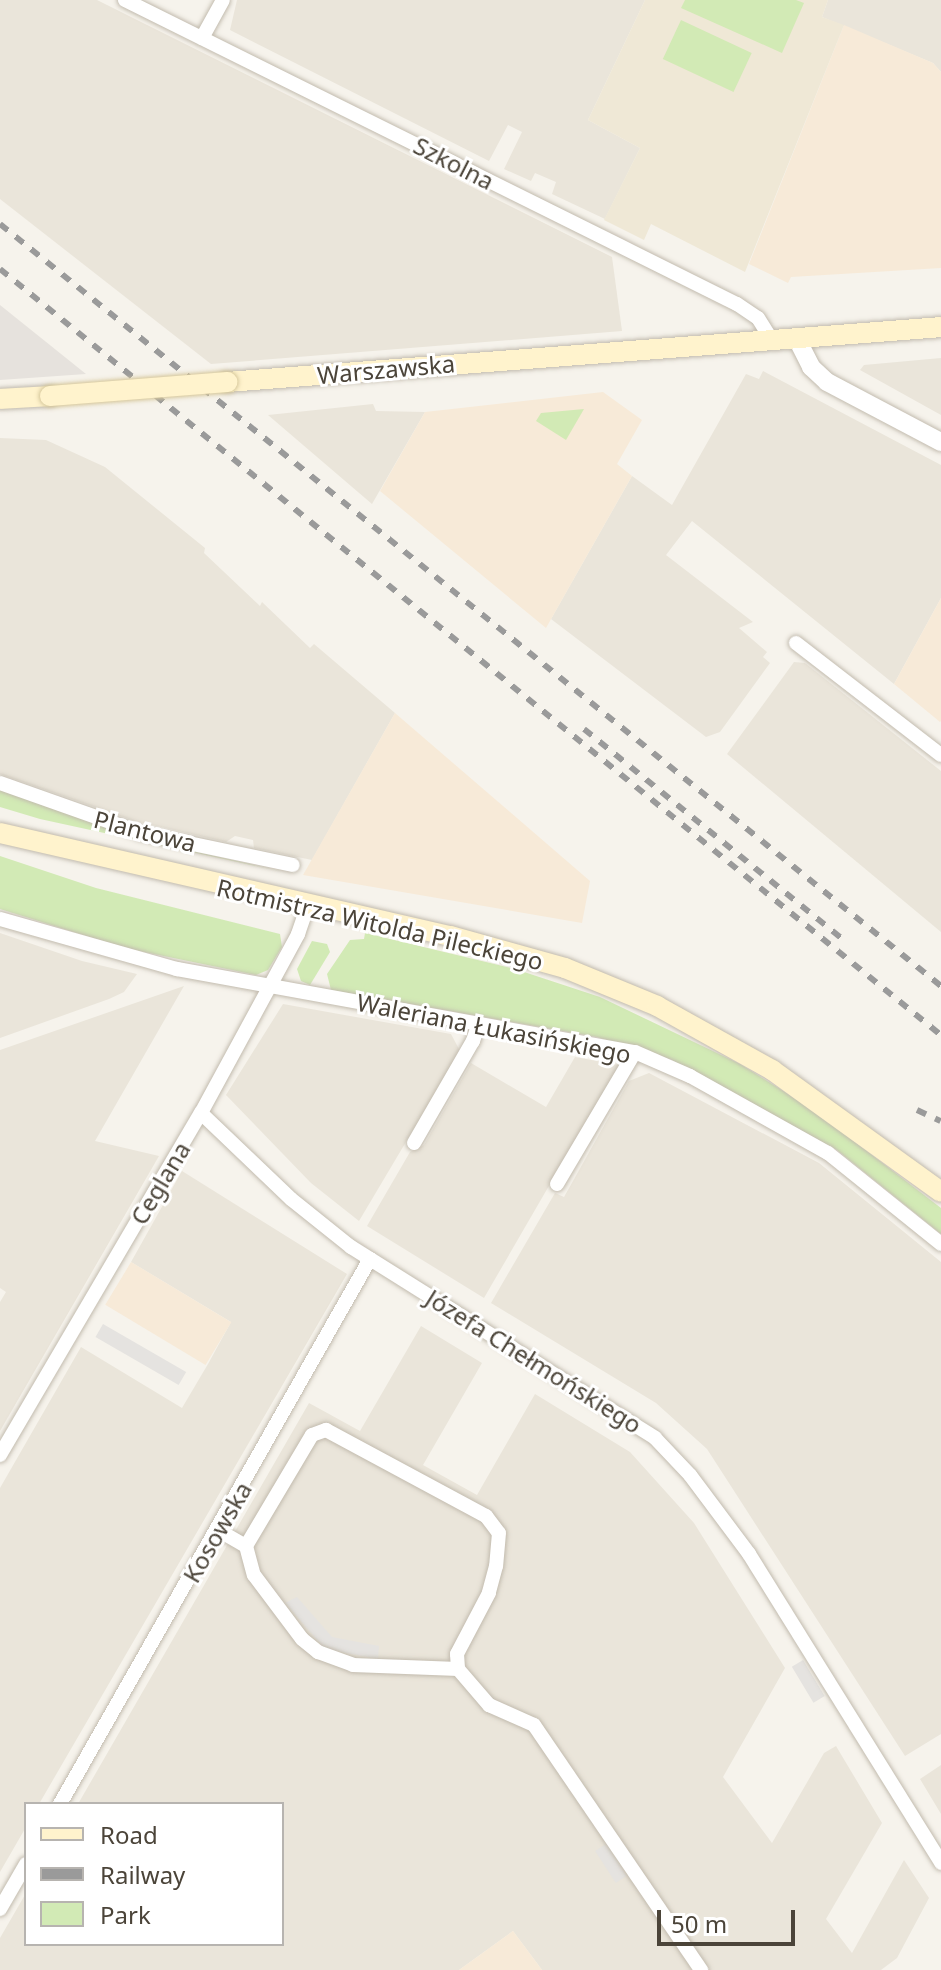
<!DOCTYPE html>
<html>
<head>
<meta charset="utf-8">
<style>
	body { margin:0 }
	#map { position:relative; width:941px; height:1970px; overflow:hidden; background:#f6f3ec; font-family:"Noto Sans",sans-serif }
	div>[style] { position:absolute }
	.residential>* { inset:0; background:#eae5da }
	.commercial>* { inset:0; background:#f7ead8; transform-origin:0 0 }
	.industrial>* { inset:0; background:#e6e2dd }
	.education>* { inset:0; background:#efe8d6 }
	.green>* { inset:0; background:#d2eab5; transform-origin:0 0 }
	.parking>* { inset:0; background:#e5e3e0; transform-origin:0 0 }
	.roads { filter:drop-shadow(0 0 2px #c2bbae) drop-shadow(0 0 2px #c2bbae) }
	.minor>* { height:14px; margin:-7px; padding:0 7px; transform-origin:7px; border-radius:7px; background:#fff }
	.tertiary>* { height:18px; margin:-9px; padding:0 9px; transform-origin:9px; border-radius:9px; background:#fff }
	.secondary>* { height:20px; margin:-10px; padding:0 10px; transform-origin:10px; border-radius:10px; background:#fff3cd }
	.rail>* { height:6px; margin-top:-3px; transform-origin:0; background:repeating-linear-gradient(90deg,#9a9a9a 0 10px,transparent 0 20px) }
	.bridges { filter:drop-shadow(0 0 2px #d6c79b) drop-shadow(0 0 2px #d6c79b) }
	.secondary-bridge>* { height:20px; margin:-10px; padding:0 10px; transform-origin:10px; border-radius:10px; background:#fff3cd }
	span { translate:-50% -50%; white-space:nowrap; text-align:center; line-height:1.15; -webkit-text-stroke:6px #fff; paint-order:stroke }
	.street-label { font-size:24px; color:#4b4439 }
	.legend { position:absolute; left:24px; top:1802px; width:260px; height:144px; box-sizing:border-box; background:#fff; border:2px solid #b7b4b0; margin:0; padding:10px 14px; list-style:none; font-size:24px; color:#4b4439 }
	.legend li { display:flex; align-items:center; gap:16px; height:40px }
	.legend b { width:40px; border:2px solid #b7b4b0 }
	.scale { position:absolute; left:657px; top:1910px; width:138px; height:36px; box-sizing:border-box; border:4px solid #4b4439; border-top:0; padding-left:10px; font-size:24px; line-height:28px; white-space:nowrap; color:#4b4439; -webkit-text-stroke:6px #fff; paint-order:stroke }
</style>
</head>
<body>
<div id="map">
	<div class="residential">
		<i style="clip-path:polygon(0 0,97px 0,612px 257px,622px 331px,211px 364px,0 199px)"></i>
		<i style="clip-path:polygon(237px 0,645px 0,588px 120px,640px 148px,605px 219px,552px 194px,556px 182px,535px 173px,531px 181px,504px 169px,522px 132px,508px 125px,489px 161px,230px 30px)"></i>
		<i style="clip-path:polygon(828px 0,941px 0,941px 72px,933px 63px,822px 17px)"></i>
		<i style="clip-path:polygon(941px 358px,941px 415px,860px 370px,864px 365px)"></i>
		<i style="clip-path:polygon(763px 371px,941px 465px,941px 598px,894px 684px,692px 521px,666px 555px,753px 622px,739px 628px,767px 652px,763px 657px,770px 663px,720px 732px,706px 737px,551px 619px,632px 476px,672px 505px,746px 374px,759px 379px)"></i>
		<i style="clip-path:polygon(373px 404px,376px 411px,425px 412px,372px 504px,268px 415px)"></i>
		<i style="clip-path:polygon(0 438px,46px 440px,105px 467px,205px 548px,204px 553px,260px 606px,262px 602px,310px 648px,314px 644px,395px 713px,312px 860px,254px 848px,253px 840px,235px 836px,226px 842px,135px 821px,0 774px)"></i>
		<i style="clip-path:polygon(794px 662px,805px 663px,941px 771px,941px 932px,727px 754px)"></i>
		<i style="clip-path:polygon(0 933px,82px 961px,137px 974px,124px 992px,109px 999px,0 1038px)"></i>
		<i style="clip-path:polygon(184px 986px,95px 1141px,159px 1156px,0 1431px,0 1302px,6px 1292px,0 1288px,0 1050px)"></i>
		<i style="clip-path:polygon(283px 1004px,451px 1034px,460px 1051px,359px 1221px,311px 1183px,226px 1095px)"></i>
		<i style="clip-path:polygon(575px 1057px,619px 1065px,484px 1298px,367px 1226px,410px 1152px,424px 1145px,471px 1063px,546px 1107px)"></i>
		<i style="clip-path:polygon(649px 1073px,819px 1163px,941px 1262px,941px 1734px,905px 1756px,707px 1449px,656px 1403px,491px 1303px,555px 1193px,564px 1197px,629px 1081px)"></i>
		<i style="clip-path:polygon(182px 1171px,347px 1274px,39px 1804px,26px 1804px,26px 1827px,0 1872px,0 1488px,81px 1347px,182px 1408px,208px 1364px,231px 1322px,131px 1262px)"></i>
		<i style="clip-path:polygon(421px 1326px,482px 1363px,423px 1465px,477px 1495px,535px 1394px,630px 1452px,694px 1523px,785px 1668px,723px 1777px,772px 1843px,824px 1753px,836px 1746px,882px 1823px,826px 1919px,852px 1953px,904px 1860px,929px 1898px,897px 1958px,881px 1970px,542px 1970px,513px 1931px,459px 1970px,0 1970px,0 1938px,26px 1893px,26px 1944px,282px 1944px,282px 1804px,78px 1804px,309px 1403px,360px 1431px)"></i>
		<i style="clip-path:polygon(941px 1765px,941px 1814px,920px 1779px)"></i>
	</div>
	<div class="commercial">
		<i style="clip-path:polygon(844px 25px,933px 63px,941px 72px,941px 268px,791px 277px,788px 283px,749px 264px)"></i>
		<i style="clip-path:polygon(603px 392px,642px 420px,617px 464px,632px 476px,546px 628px,380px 491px,425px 412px)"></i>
		<i style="clip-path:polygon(941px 598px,941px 721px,940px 722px,894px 684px)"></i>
		<i style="clip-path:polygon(395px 713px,590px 881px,582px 923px,303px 875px)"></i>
		<i style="left:131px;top:1262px;width:117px;height:50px;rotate:31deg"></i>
		<i style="clip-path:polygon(513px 1931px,542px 1970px,459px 1970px)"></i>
	</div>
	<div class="industrial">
		<i style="clip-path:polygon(0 305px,86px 374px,0 380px)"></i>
	</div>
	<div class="education">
		<i style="clip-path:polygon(645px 0,828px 0,822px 17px,844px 25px,745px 272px,651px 224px,644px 240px,604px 220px,640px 148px,588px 120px)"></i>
	</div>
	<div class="green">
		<i style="clip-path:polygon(685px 0,796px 0,804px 3px,782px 53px,681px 8px)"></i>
		<i style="left:681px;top:20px;width:78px;height:43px;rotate:25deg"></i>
		<i style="clip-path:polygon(584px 409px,566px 440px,536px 421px,541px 413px)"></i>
		<i style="clip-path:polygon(0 790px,153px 842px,284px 872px,40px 819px,0 807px)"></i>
		<i style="clip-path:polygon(0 856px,96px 888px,280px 934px,282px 947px,268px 970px,256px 975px,125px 948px,0 909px)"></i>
		<i style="clip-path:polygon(365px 933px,515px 969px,600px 997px,740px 1064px,812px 1109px,941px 1208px,941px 1234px,837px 1150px,672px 1060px,597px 1037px,331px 990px,327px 974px,350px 940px,364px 939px)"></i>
		<i style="clip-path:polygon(312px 941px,327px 944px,330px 952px,310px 985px,301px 981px,297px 969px)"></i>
	</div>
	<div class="parking">
		<i style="left:103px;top:1324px;width:96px;height:15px;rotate:30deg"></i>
		<i style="clip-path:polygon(297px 1597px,332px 1637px,379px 1646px,378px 1659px,325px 1649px,285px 1603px)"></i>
		<i style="left:803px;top:1660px;width:42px;height:13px;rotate:59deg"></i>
		<i style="left:606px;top:1844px;width:38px;height:13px;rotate:57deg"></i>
	</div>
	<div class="roads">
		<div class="minor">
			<i style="left:125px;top:0;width:683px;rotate:26.42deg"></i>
			<i style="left:737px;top:304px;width:25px;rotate:34deg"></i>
			<i style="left:758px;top:318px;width:25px;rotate:58deg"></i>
			<i style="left:202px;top:38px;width:43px;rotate:-61.1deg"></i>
			<i style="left:796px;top:643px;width:183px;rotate:37.7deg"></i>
			<i style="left:0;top:783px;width:150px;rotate:19.5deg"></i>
			<i style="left:141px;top:833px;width:155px;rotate:11.9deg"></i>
			<i style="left:0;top:919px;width:184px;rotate:15.8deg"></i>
			<i style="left:177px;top:969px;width:465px;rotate:10.3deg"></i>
			<i style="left:635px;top:1052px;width:60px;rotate:23.6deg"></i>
			<i style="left:690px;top:1076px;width:158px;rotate:29.2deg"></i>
			<i style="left:828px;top:1153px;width:145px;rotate:38.8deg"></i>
			<i style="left:201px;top:1113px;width:124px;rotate:43.7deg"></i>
			<i style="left:291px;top:1199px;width:77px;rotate:38.7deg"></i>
			<i style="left:351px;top:1247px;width:359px;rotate:32.1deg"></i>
			<i style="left:655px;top:1438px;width:51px;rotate:46.6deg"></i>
			<i style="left:690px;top:1475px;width:99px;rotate:53.2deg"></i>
			<i style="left:749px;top:1554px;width:364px;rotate:58.1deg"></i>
			<i style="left:414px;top:1143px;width:118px;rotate:-60deg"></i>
			<i style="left:473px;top:1041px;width:19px;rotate:-72deg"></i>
			<i style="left:557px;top:1184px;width:153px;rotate:-59.4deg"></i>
			<i style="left:0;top:1455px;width:397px;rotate:-59.6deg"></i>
			<i style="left:201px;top:1113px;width:204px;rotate:-61.5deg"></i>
			<i style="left:298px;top:934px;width:31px;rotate:-71deg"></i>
			<i style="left:218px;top:1530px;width:32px;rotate:30deg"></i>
			<i style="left:246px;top:1546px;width:129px;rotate:-59.3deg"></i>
			<i style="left:312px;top:1435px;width:15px;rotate:-20deg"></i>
			<i style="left:326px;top:1430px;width:182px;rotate:28.3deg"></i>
			<i style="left:486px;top:1516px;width:21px;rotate:53deg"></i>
			<i style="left:499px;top:1533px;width:33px;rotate:95deg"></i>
			<i style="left:496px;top:1566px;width:28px;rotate:105deg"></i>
			<i style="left:489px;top:1593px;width:69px;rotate:117.7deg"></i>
			<i style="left:457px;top:1654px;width:15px;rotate:86deg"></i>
			<i style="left:458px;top:1669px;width:48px;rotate:49.3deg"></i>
			<i style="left:489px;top:1705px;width:49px;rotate:24deg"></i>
			<i style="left:534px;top:1725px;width:297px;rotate:55.7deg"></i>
			<i style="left:246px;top:1546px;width:30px;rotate:75deg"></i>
			<i style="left:254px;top:1575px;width:80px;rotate:53.1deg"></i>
			<i style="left:302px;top:1639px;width:21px;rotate:39deg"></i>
			<i style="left:318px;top:1652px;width:37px;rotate:20deg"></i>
			<i style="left:353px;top:1665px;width:105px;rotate:2.2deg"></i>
			<i style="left:60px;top:1804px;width:627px;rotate:-60.37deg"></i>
			<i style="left:0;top:1909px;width:52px;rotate:-60deg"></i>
		</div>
		<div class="tertiary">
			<i style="left:796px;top:337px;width:34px;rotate:63deg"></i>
			<i style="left:811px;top:367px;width:22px;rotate:43deg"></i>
			<i style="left:827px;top:382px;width:129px;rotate:27.8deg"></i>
		</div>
		<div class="secondary">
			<i style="left:227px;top:382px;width:716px;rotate:-4.4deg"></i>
			<i style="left:0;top:399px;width:50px;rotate:-3.4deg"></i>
			<i style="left:0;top:833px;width:462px;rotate:12.9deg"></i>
			<i style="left:450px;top:936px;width:119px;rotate:15.5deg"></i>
			<i style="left:565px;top:968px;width:100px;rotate:22.4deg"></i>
			<i style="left:657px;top:1006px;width:132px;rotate:29.1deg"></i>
			<i style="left:772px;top:1070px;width:208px;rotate:35.8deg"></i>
		</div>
	</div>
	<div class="rail">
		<i style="left:0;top:224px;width:1211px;rotate:39deg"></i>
		<i style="left:0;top:269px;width:1213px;rotate:39.15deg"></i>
		<i style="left:584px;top:729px;width:331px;rotate:39.1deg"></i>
		<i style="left:917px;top:1110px;width:26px;rotate:25deg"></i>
	</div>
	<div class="bridges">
		<div class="secondary-bridge">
			<i style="left:50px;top:396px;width:178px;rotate:-4.5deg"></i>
		</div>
	</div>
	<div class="street-label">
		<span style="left:454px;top:163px;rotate:27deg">Szkolna</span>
		<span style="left:386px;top:369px;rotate:-5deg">Warszawska</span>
		<span style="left:145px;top:831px;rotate:14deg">Plantowa</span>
		<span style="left:380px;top:924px;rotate:13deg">Rotmistrza Witolda Pileckiego</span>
		<span style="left:494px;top:1028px;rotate:11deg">Waleriana Łukasińskiego</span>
		<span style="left:160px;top:1183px;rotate:-59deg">Ceglana</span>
		<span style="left:534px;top:1361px;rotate:32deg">Józefa Chełmońskiego</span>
		<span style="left:217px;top:1532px;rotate:-60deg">Kosowska</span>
	</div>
	<ul class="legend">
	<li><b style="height:10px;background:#fff3cd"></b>Road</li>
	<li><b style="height:10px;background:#9a9a9a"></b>Railway</li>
	<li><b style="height:22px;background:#d2eab5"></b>Park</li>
	</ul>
	<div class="scale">50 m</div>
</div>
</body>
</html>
